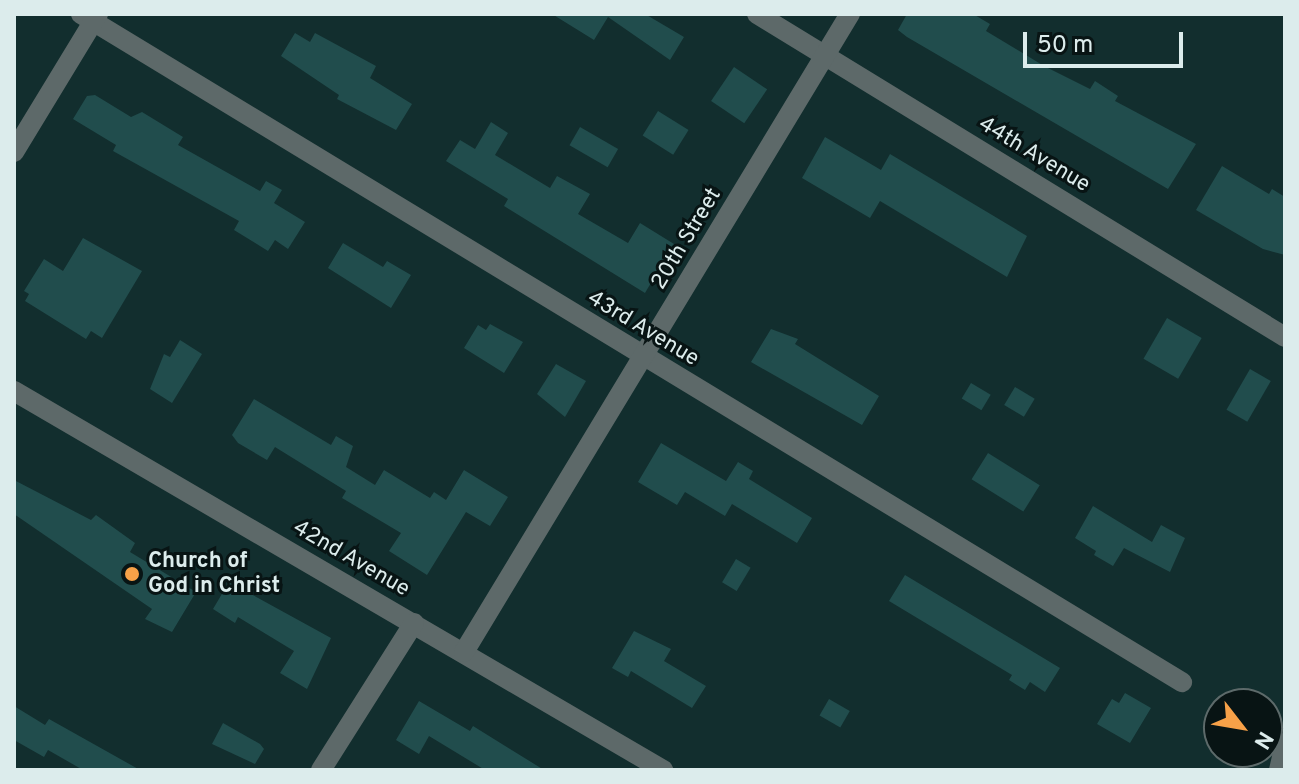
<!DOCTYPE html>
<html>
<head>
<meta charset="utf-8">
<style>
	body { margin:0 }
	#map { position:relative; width:1299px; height:784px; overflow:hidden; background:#122e2e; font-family:Overpass,sans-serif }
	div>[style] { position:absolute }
	.building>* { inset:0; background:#214d4d; transform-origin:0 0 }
	.street>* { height:20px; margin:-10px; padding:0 10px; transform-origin:10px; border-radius:10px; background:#5d6969 }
	.dots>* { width:22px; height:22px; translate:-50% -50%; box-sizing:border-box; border:4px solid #081414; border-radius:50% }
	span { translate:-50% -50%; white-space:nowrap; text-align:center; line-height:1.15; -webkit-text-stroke:6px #081414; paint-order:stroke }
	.street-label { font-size:22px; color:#dcecec }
	.poi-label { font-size:22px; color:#dcecec; font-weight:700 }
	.left { translate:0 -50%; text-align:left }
	.frame { position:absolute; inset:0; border:16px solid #dcecec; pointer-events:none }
	.north { position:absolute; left:1203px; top:688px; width:80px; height:80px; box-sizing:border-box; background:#081414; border:2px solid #5d6a6a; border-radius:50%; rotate:121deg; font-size:22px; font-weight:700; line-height:32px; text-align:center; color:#dcecec }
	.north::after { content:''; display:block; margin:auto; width:28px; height:36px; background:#f7a148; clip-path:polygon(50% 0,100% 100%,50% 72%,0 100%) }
	.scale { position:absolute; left:1023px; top:32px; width:160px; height:36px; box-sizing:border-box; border:4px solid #dcecec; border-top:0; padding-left:10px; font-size:24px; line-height:28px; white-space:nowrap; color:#dcecec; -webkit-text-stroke:6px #081414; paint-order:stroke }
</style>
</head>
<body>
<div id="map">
	<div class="building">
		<i style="clip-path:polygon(552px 14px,645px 14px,684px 37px,670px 60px,608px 17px,594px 40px)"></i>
		<i style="clip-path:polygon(907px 14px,973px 14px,990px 24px,986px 31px,1044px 66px,1090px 89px,1095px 81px,1118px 96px,1115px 101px,1196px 144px,1168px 189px,907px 37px,898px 30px)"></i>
		<i style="clip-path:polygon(295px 33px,310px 42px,315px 33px,376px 66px,370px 78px,412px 104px,396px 130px,337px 99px,339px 95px,281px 56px)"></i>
		<i style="left:734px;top:67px;width:40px;height:41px;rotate:34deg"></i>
		<i style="clip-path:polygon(95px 95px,131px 117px,142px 112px,183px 137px,178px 145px,260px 191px,266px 181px,282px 190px,274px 203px,305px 222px,288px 249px,275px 240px,268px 251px,234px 230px,239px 221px,113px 151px,116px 145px,73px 119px,87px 96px)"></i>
		<i style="left:658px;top:111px;width:36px;height:29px;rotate:32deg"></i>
		<i style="clip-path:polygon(491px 122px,508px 133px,495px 155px,550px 188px,557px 176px,590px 194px,578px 214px,628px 243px,640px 223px,674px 244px,645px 293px,504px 206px,508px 199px,446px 161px,460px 140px,475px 149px)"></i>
		<i style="left:580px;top:127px;width:44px;height:21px;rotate:30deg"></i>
		<i style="clip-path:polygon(825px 137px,881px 170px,890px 154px,1027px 236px,1007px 277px,880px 201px,870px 218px,802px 178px)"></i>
		<i style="clip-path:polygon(1222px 166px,1269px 194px,1272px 189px,1285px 197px,1285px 255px,1263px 249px,1196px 210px)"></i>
		<i style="clip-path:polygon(83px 238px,142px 271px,102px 338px,91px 331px,86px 339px,25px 301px,29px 294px,24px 291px,44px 259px,63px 271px)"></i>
		<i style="clip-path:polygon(343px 243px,383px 267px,387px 261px,411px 275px,391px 308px,328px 268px)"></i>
		<i style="left:1167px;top:318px;width:40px;height:47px;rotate:30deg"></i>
		<i style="clip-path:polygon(490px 324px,523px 342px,504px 373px,464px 348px,478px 325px,486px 330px)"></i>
		<i style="clip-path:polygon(771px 329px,798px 339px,795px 344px,879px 396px,862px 425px,751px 362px)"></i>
		<i style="clip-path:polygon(180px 340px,202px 354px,172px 403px,150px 389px,164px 354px,170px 357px)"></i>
		<i style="clip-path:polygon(556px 364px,586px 381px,565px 417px,537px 394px)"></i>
		<i style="left:1250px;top:369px;width:24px;height:47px;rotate:30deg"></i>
		<i style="left:971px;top:383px;width:23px;height:18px;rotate:31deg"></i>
		<i style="left:1015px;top:387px;width:23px;height:21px;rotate:31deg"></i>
		<i style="clip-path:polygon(254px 399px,331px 445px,336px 436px,353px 446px,346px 467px,375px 485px,384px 470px,430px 498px,434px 492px,446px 500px,464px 470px,508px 497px,490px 526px,466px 512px,427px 575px,389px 551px,401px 533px,342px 498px,346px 491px,275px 447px,267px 460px,238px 443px,232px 435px)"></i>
		<i style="clip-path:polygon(661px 443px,726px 481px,738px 462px,753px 471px,749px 479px,812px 518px,797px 543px,732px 504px,725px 516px,685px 492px,677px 505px,638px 482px)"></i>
		<i style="left:988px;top:453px;width:61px;height:31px;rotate:32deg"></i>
		<i style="clip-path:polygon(14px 480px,91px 520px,96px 515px,135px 543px,130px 552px,196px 592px,172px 632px,145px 619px,152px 609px,14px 514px)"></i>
		<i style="clip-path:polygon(1093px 506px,1152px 542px,1161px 525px,1185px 538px,1170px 572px,1124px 548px,1113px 566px,1094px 555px,1096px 551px,1075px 538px)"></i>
		<i style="left:736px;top:559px;width:17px;height:27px;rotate:31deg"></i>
		<i style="clip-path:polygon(905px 575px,1060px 668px,1045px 692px,1030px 682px,1025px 690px,1009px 680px,1012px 675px,889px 601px)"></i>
		<i style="clip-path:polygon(229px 582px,331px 638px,307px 689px,280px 673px,294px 651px,238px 617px,235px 623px,213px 609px)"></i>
		<i style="clip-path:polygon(634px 631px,671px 649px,664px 661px,706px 686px,692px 708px,631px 671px,628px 677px,612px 668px)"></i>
		<i style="clip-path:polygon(1125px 693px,1151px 708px,1130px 743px,1097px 724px,1112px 699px,1119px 703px)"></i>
		<i style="left:829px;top:699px;width:24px;height:19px;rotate:30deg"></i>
		<i style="clip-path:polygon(419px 701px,470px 731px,473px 726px,544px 770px,485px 770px,429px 736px,419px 754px,396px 740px)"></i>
		<i style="clip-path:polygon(14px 706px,45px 725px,49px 719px,140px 770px,83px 770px,48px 750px,44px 757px,14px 740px)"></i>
		<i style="clip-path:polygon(223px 723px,260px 744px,264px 749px,255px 764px,212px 744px)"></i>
	</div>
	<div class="street">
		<i style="left:81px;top:14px;width:1288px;rotate:31.25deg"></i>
		<i style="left:757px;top:14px;width:619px;rotate:31.46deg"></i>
		<i style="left:14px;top:152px;width:162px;rotate:-58.7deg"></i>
		<i style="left:14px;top:391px;width:752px;rotate:30.28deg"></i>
		<i style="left:464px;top:652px;width:746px;rotate:-58.83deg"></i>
		<i style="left:321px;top:770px;width:174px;rotate:-57.7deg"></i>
		<i style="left:1279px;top:770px;width:28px;rotate:-77deg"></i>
	</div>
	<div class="dots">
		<i style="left:132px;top:574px;background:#f7a148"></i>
	</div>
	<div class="street-label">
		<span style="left:1034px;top:155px;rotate:31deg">44th Avenue</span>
		<span style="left:687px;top:239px;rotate:-59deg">20th Street</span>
		<span style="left:643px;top:329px;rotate:31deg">43rd Avenue</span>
		<span style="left:351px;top:559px;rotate:30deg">42nd Avenue</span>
	</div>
	<div class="poi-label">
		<span class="left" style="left:148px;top:574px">Church of<br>God in Christ</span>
	</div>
	<div class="frame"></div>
	<div class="north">N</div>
	<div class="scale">50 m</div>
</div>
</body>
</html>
